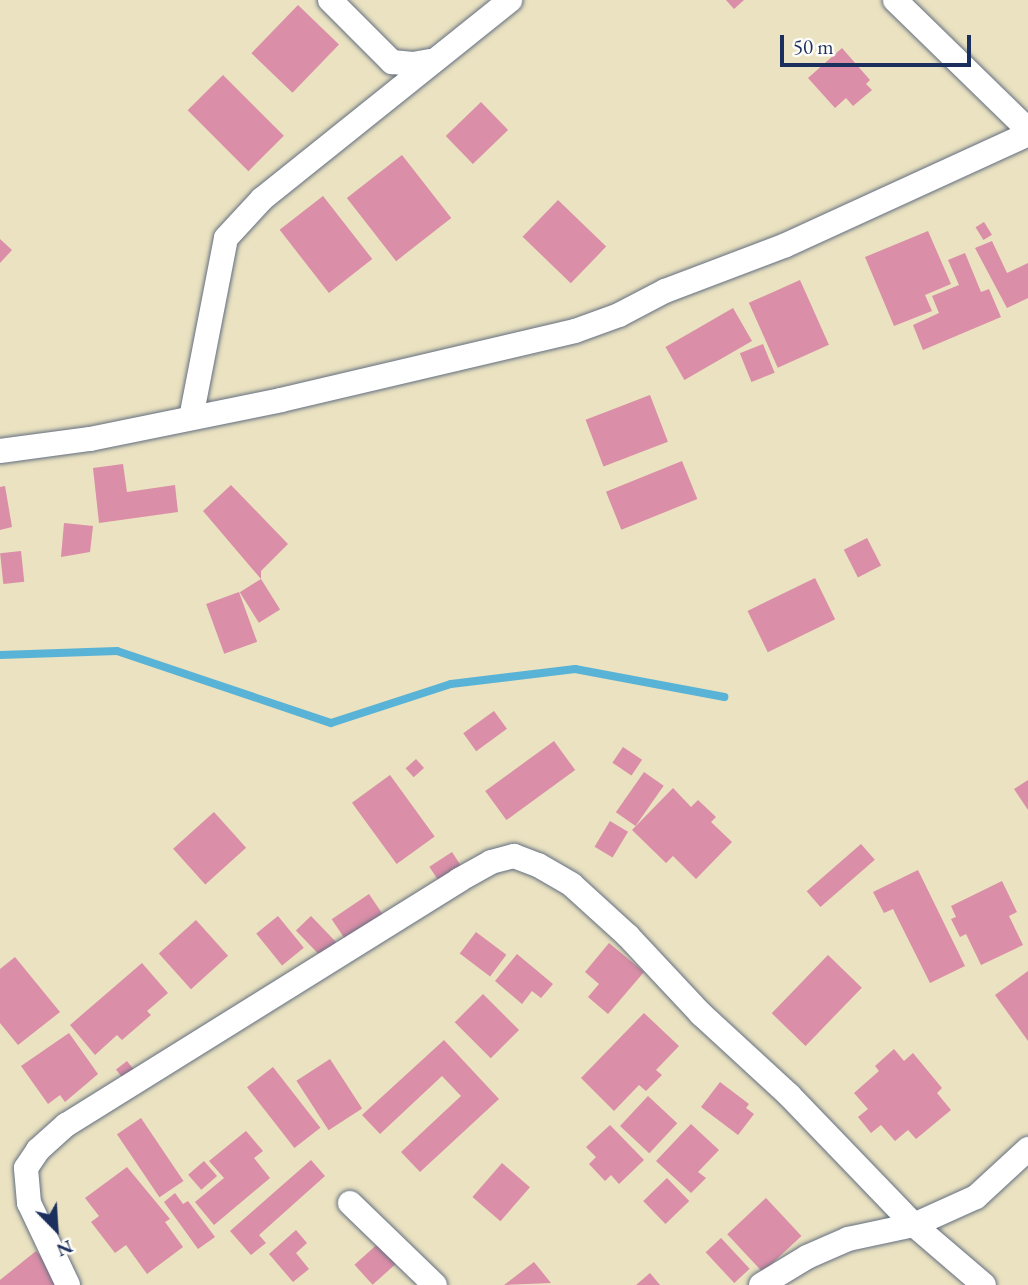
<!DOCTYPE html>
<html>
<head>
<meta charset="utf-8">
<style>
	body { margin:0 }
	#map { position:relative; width:1028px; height:1285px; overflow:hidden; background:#eae2c0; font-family:"EB Garamond",serif }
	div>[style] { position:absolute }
	.stream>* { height:8px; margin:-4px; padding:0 4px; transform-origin:4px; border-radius:4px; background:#59b3d6 }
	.building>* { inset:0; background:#da8ea7; transform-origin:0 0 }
	.roads { filter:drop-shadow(0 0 2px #636e80) drop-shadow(0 0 2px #636e80) }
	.minor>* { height:24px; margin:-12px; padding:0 12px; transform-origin:12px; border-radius:12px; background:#fff }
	span { translate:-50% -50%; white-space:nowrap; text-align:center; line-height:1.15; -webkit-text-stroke:6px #fdfcf7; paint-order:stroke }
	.north { position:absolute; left:21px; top:1194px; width:70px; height:70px; -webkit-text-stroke:5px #fdfcf7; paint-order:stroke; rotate:156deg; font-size:19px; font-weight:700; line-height:28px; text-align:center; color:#1b2f5e }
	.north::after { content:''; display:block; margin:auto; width:24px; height:32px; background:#1b2f5e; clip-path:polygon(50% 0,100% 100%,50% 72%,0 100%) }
	.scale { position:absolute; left:780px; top:35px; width:191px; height:32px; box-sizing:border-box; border:4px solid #1b2f5e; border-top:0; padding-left:9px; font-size:21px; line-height:24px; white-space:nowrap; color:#1b2f5e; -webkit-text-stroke:5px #fdfcf7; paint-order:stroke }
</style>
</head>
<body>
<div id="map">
	<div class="stream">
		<i style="left:0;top:655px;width:117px;rotate:-2deg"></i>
		<i style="left:117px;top:651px;width:226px;rotate:18.6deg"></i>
		<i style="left:331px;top:723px;width:126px;rotate:-18deg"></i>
		<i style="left:451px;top:684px;width:125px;rotate:-6.9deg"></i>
		<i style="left:575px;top:669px;width:152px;rotate:10.6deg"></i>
	</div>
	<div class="building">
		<i style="clip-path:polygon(726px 0,744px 0,734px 9px)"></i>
		<i style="left:298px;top:5px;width:57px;height:67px;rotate:44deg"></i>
		<i style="clip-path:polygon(842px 48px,870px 80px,866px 84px,872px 90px,853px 106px,846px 98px,835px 108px,808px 78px)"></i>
		<i style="left:223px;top:75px;width:86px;height:50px;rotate:45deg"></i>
		<i style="left:481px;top:102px;width:39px;height:49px;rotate:46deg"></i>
		<i style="left:402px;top:155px;width:80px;height:70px;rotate:52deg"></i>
		<i style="left:323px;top:196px;width:80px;height:55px;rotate:52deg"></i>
		<i style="left:558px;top:200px;width:67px;height:51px;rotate:44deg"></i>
		<i style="left:984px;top:222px;width:15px;height:10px;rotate:58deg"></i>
		<i style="clip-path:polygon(928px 231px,951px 284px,925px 295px,932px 311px,894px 326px,865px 257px)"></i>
		<i style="clip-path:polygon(0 239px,12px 250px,0 263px)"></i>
		<i style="clip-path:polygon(992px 241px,1007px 273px,1028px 263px,1028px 298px,1007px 308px,975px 248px)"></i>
		<i style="clip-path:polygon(965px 253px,981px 292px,989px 289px,1001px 317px,923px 350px,913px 325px,939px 313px,932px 296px,959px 285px,948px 260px)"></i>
		<i style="left:800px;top:280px;width:71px;height:56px;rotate:66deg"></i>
		<i style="left:733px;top:308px;width:38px;height:78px;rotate:60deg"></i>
		<i style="left:763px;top:344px;width:31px;height:25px;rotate:68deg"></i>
		<i style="left:650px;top:395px;width:50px;height:69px;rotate:69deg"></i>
		<i style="left:682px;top:461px;width:41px;height:82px;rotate:68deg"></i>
		<i style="clip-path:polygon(123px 464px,127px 492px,175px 485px,178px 512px,99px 523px,93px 468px)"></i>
		<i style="clip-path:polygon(231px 485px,288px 544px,261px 571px,261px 579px,203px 511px)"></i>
		<i style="clip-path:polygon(5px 486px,12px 527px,0 530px,0 487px)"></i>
		<i style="clip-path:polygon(64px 523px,93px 526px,90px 552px,61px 557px)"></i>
		<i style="left:867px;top:538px;width:31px;height:26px;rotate:63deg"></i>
		<i style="left:21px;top:551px;width:31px;height:21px;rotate:84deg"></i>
		<i style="left:815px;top:578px;width:46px;height:75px;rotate:64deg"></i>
		<i style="left:261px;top:579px;width:36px;height:25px;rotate:58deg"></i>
		<i style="left:239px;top:592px;width:53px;height:35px;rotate:70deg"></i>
		<i style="left:494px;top:711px;width:22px;height:38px;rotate:54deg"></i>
		<i style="left:554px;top:741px;width:36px;height:85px;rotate:54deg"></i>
		<i style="left:623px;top:747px;width:23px;height:19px;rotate:34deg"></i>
		<i style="left:416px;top:759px;width:12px;height:14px;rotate:48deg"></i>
		<i style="left:644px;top:772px;width:24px;height:49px;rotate:35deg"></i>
		<i style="left:390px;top:775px;width:76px;height:47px;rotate:54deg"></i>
		<i style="clip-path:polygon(1028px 780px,1028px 810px,1014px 789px)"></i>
		<i style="clip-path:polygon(673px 788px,691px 807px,698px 800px,716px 817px,711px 822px,732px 842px,696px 879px,673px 856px,666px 863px,632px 830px)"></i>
		<i style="left:214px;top:812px;width:48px;height:55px;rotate:48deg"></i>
		<i style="left:610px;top:821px;width:21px;height:30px;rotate:31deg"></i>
		<i style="left:861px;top:844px;width:21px;height:72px;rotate:49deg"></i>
		<i style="left:452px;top:852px;width:20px;height:27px;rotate:57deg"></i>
		<i style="clip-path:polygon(918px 870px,965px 966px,930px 983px,893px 909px,884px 913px,873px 892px)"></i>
		<i style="clip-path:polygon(1002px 881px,1017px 912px,1009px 916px,1023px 945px,981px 965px,966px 934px,960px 937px,951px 919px,956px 917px,951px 906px)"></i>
		<i style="left:369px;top:894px;width:29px;height:45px;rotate:56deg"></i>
		<i style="left:278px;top:916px;width:41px;height:28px;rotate:51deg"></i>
		<i style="left:311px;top:916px;width:36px;height:21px;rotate:46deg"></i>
		<i style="left:196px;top:920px;width:48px;height:50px;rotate:48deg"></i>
		<i style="left:476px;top:932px;width:38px;height:27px;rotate:37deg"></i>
		<i style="clip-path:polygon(609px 943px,644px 972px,608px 1014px,588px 997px,599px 984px,585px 972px)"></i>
		<i style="clip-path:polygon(517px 954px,553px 984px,541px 998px,532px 991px,522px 1004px,495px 981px)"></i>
		<i style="left:828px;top:955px;width:47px;height:81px;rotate:44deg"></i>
		<i style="clip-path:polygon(15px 957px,60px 1012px,18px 1045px,0 1023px,0 969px)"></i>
		<i style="clip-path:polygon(142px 963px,168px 993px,147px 1011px,151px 1015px,122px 1040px,117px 1035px,95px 1055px,70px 1025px)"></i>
		<i style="clip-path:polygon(1028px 971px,1028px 1041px,995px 995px)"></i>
		<i style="left:483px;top:994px;width:51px;height:40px;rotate:45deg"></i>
		<i style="clip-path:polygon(644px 1013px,679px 1046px,656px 1070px,662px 1075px,646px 1091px,639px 1085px,614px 1111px,581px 1078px)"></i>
		<i style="clip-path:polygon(69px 1033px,98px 1074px,65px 1102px,60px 1095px,48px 1104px,21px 1066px)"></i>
		<i style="clip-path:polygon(444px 1040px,499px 1099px,420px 1172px,401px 1152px,461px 1096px,442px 1076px,380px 1134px,362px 1115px)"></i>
		<i style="clip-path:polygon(894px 1049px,904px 1061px,913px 1053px,942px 1088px,937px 1093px,951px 1110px,916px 1139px,908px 1130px,895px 1141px,881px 1125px,871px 1133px,858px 1117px,868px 1109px,854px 1093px,879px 1071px,875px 1066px)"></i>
		<i style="left:330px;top:1059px;width:59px;height:40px;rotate:57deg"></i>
		<i style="left:127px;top:1061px;width:18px;height:14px;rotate:52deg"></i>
		<i style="left:273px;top:1067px;width:77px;height:33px;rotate:52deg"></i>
		<i style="clip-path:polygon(720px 1082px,749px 1104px,746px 1108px,754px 1114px,738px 1135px,701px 1107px)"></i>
		<i style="left:648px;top:1096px;width:40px;height:41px;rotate:43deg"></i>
		<i style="left:141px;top:1118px;width:76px;height:29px;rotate:56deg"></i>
		<i style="clip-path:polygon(691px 1124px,719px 1150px,698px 1172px,706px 1178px,691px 1193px,656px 1161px)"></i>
		<i style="clip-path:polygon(610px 1125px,644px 1160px,619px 1184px,611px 1175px,605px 1181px,589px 1164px,596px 1157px,586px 1147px)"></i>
		<i style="clip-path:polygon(246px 1131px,263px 1151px,254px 1158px,270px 1178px,214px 1225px,195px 1202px,224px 1178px,209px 1161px)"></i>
		<i style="clip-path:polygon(311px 1160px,325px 1176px,259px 1235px,266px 1243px,251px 1255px,230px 1231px)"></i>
		<i style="left:204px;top:1161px;width:20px;height:21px;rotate:49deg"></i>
		<i style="left:502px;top:1163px;width:37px;height:45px;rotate:41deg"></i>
		<i style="clip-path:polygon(127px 1167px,170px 1219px,165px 1222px,183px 1247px,147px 1274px,126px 1245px,115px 1253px,91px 1222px,99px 1216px,85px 1198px)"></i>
		<i style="left:667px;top:1178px;width:32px;height:33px;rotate:46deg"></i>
		<i style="clip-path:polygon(175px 1193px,183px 1204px,188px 1201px,215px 1237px,198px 1249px,164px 1202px)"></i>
		<i style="left:766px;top:1198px;width:52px;height:53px;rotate:47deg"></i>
		<i style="clip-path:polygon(296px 1230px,307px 1243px,296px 1253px,309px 1269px,293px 1282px,269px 1254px)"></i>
		<i style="left:721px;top:1238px;width:42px;height:21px;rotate:47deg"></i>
		<i style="left:382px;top:1240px;width:27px;height:37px;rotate:48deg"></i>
		<i style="clip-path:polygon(36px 1251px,64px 1285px,0 1285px,0 1280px)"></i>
		<i style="clip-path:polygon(534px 1262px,551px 1283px,504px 1285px)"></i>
		<i style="clip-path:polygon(650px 1273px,660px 1285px,636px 1285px)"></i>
	</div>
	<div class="roads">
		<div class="minor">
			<i style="left:330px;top:0;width:88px;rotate:45deg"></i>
			<i style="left:392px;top:62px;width:21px;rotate:5deg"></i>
			<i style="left:413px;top:64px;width:17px;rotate:-10deg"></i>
			<i style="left:895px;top:0;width:186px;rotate:44.3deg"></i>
			<i style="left:191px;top:418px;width:183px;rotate:-79deg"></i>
			<i style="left:226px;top:238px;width:53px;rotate:-47.3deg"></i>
			<i style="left:262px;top:199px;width:318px;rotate:-38.7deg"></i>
			<i style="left:0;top:451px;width:91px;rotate:-7.6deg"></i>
			<i style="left:90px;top:439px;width:195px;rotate:-11.5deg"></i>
			<i style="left:281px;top:400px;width:302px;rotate:-13.2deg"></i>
			<i style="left:575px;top:331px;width:47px;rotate:-20deg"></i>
			<i style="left:619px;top:315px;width:52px;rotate:-27.6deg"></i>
			<i style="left:665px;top:291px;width:129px;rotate:-20.8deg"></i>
			<i style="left:786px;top:245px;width:266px;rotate:-24.6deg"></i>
			<i style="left:350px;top:1203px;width:118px;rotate:44deg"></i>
			<i style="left:68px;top:1285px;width:91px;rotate:-115.4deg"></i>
			<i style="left:29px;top:1203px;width:35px;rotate:-95deg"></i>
			<i style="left:26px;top:1168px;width:22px;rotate:-56deg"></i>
			<i style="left:38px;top:1150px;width:38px;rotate:-42deg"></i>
			<i style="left:66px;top:1125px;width:463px;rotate:-31.9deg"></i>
			<i style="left:459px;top:880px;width:37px;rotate:-29deg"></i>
			<i style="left:491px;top:862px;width:24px;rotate:-15deg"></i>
			<i style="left:514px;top:856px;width:26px;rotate:21deg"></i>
			<i style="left:538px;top:865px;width:39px;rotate:30deg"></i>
			<i style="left:572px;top:885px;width:76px;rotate:42.3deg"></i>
			<i style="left:628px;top:936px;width:107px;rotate:46.9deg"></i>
			<i style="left:701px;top:1014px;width:120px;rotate:42.6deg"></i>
			<i style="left:789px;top:1095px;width:180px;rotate:46.1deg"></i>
			<i style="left:914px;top:1225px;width:92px;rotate:40.6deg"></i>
			<i style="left:761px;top:1285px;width:54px;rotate:-31.3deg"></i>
			<i style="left:807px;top:1257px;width:45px;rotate:-23.7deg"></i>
			<i style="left:848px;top:1239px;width:67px;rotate:-12deg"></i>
			<i style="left:914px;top:1225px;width:68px;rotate:-24.3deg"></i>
			<i style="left:976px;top:1197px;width:71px;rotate:-42.7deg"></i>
		</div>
	</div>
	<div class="north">N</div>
	<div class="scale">50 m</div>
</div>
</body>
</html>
